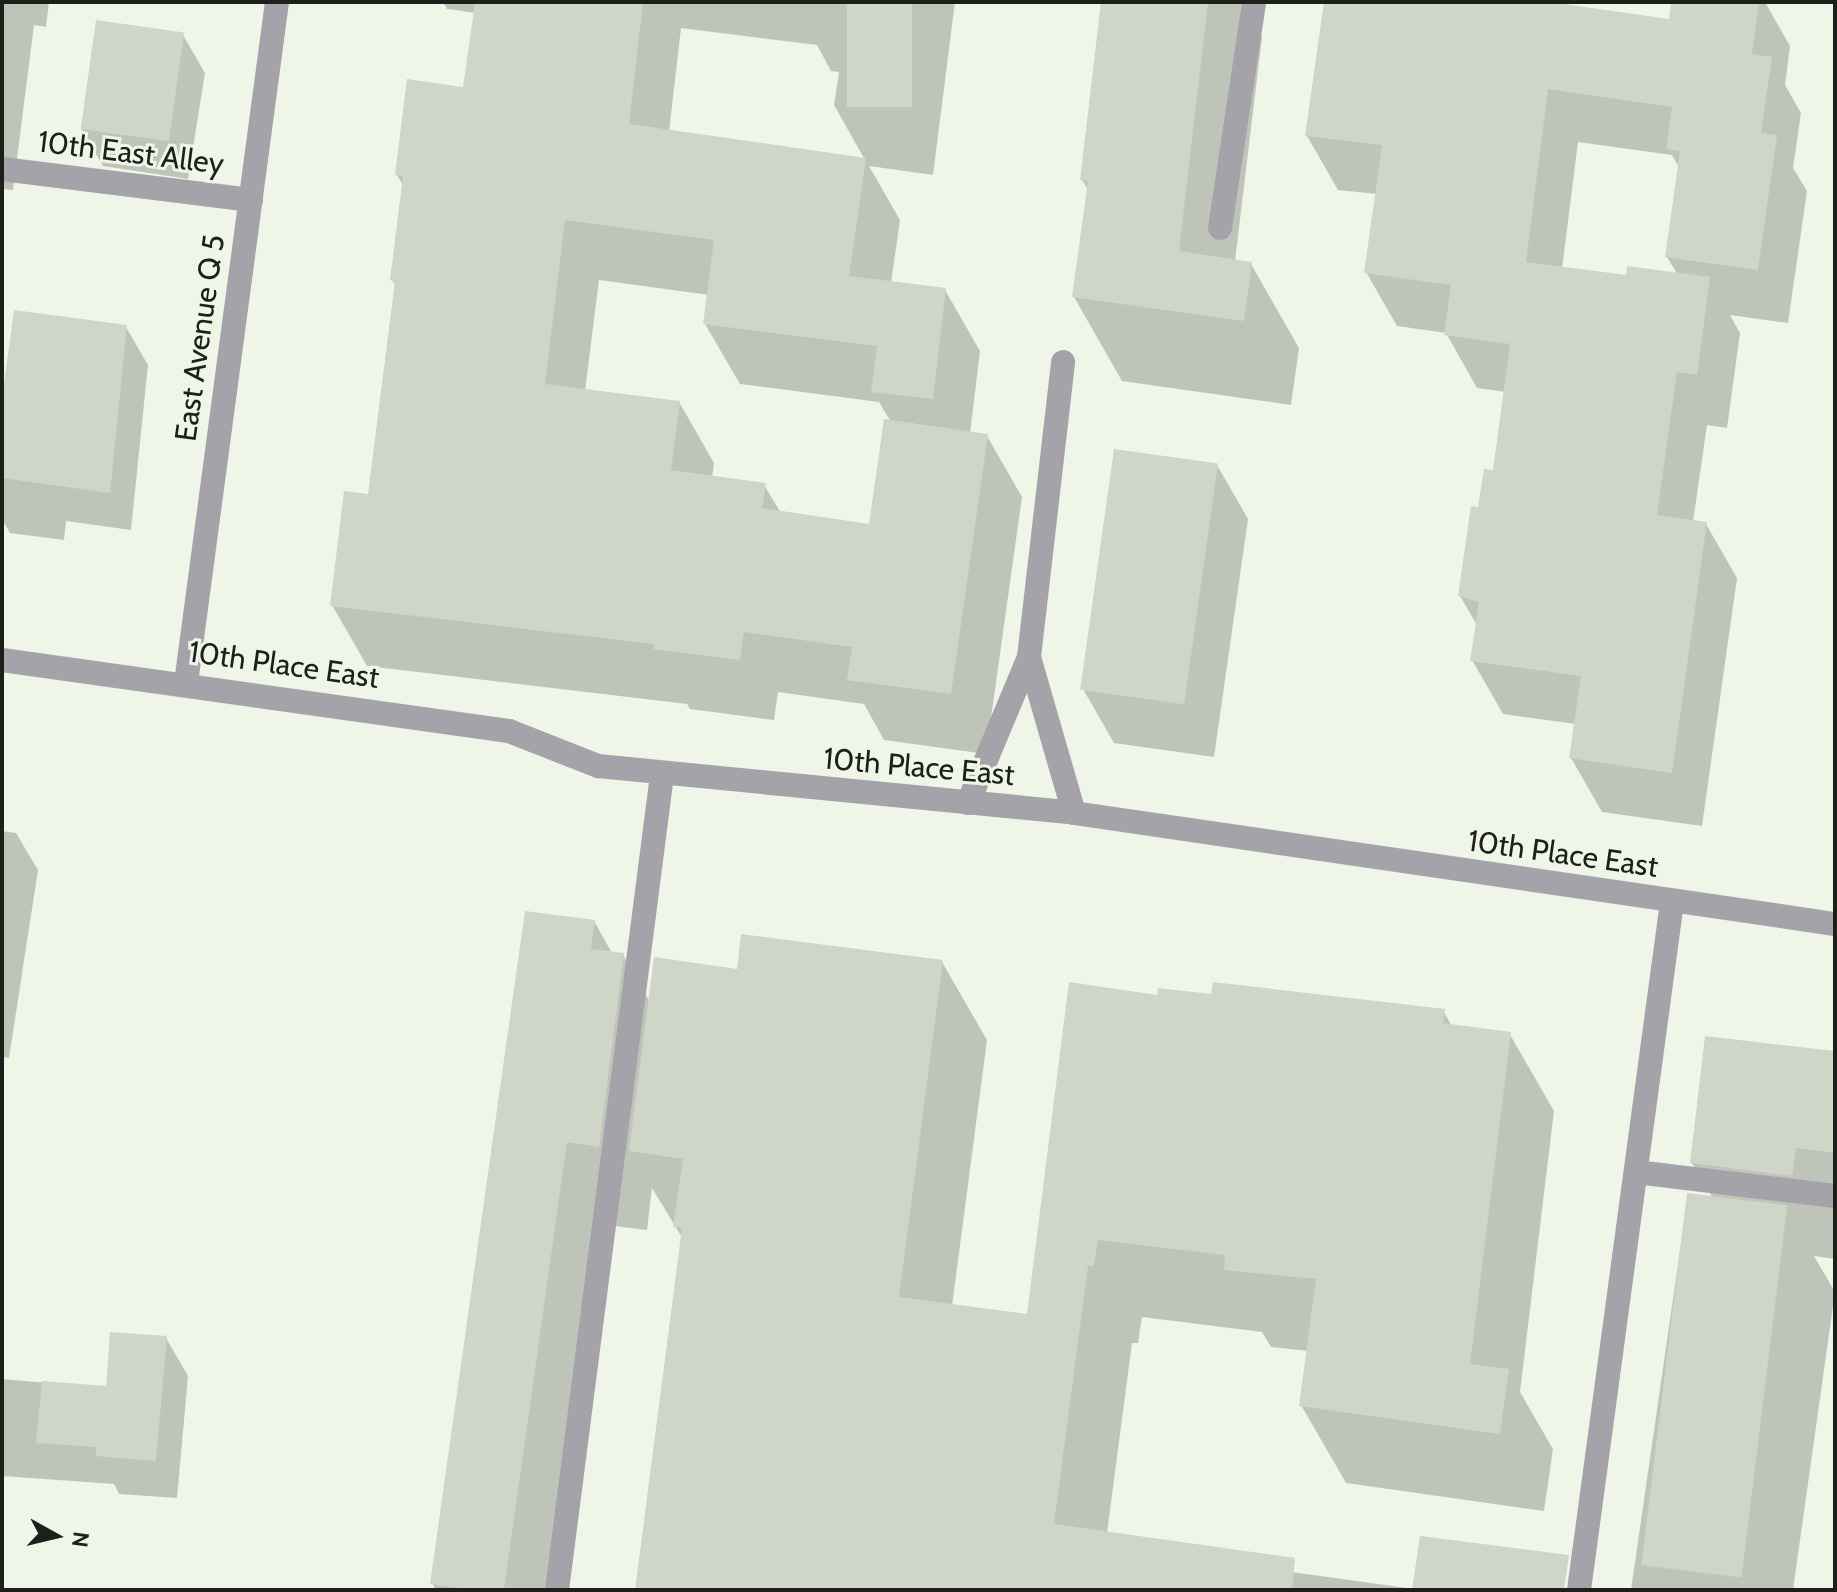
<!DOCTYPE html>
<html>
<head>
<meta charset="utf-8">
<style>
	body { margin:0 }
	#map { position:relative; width:1837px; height:1592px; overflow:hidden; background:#eff6e8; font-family:Cabin,sans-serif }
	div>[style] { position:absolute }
	.shadow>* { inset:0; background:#0003 }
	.building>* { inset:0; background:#cfd6c8; transform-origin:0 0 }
	.minor>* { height:24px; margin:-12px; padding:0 12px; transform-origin:12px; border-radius:12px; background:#a5a3a9 }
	span { translate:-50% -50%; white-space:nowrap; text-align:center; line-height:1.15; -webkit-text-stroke:6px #eff6e8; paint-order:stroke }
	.street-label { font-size:30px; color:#1c1f1a }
	.frame { position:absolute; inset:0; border:4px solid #1c1f1a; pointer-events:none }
	.north { position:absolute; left:16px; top:1496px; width:80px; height:80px; -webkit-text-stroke:6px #eff6e8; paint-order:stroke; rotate:98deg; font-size:22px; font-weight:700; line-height:32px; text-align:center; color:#1c1f1a }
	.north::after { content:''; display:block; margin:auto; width:28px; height:36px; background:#1c1f1a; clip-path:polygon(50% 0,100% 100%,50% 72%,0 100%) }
</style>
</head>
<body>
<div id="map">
	<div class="shadow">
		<i style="clip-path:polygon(2px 2px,49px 2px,46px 27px,34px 25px,13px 190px,2px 189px)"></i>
		<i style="clip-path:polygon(evenodd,443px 2px,955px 2px,933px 175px,869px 166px,900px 220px,891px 283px,945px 290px,980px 351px,970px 434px,987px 436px,1022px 497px,986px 754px,884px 740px,864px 704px,778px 692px,774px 720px,690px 709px,687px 704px,367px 666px,332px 605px,369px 496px,396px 286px,392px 280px,404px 187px,397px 175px,465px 89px,476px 13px,447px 9px,443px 2px,681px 28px,817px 45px,831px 71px,839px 72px,834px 105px,865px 160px,669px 132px,681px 28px,443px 2px,599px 280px,709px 295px,705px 324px,740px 384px,879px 402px,891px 422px,871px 526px,781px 513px,764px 485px,712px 478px,714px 463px,679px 402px,585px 391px,599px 280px)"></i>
		<i style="clip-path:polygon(1103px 2px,1241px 2px,1262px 37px,1235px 261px,1251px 264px,1299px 348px,1291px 405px,1122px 381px,1074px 297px,1089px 191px,1082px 180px)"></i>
		<i style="clip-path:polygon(evenodd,1326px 2px,1545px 2px,1670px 21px,1673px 2px,1765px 2px,1790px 46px,1785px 85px,1801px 113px,1793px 168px,1807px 191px,1788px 323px,1730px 315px,1740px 333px,1727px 428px,1707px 425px,1693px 522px,1706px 524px,1737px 578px,1702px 826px,1602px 812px,1571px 758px,1576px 724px,1503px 714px,1472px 660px,1477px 625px,1460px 596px,1494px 472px,1506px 392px,1477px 388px,1446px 333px,1397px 326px,1366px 272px,1377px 194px,1338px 190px,1307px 136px,1326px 2px,1578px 142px,1672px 155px,1680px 169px,1667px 257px,1678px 275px,1628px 277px,1562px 269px,1578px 142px)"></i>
		<i style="clip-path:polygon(183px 35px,205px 73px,188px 179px,103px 166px,81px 129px)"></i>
		<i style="clip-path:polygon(126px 327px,148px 365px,131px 530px,66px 521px,64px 540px,10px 533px,2px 519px,2px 402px)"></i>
		<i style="clip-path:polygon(1217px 465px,1248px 519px,1214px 757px,1114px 743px,1083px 689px)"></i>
		<i style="clip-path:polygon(2px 831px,16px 833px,38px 870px,9px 1058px,2px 1057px)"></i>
		<i style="clip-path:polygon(594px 921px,612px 953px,623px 955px,650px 1002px,739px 971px,942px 962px,987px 1040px,952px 1306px,1028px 1316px,1159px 997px,1443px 1011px,1452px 1026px,1509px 1033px,1554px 1111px,1520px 1392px,1553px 1449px,1544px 1511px,1346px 1483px,1301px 1405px,1308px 1351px,1271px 1347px,1262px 1332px,1142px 1317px,1138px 1343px,1132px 1343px,1107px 1533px,1255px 1567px,1414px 1589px,1548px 1590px,637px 1590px,683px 1239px,652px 1188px,647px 1230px,614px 1226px,564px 1590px,436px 1590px,432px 1583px)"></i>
		<i style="clip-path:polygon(1835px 1053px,1835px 1259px,1814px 1256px,1835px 1292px,1793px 1590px,1631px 1590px,1688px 1195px,1713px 1198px,1692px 1163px)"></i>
		<i style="clip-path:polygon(166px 1338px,188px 1376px,177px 1498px,119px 1494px,114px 1484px,2px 1476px,2px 1379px,107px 1388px)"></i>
	</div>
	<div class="building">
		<i style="clip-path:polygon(475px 2px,643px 2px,629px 124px,866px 158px,849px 276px,946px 288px,933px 399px,871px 392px,877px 346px,703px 324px,714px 240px,565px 220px,545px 384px,680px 401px,671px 470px,766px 483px,762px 508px,869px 524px,884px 419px,988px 434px,951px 694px,847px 680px,852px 647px,744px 632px,740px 660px,653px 649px,654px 644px,330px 606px,344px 491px,368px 494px,395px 281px,390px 280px,403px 176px,395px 175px,407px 79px,463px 87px)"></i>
		<i style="left:847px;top:2px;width:65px;height:105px"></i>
		<i style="clip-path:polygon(1101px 2px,1208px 2px,1179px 251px,1252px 262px,1244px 321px,1072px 297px,1088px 181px,1080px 180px)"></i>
		<i style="clip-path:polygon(1324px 2px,1550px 2px,1669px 19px,1671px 2px,1759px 2px,1752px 54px,1772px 57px,1761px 133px,1777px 135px,1758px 270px,1665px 257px,1680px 151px,1666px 149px,1672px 107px,1548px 89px,1526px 262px,1626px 275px,1627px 266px,1710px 277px,1697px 375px,1677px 372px,1657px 515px,1707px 522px,1672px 773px,1569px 758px,1581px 676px,1470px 661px,1479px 602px,1458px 596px,1471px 506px,1478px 507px,1484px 469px,1493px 470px,1510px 344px,1444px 335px,1451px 285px,1364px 273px,1382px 145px,1305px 136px)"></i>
		<i style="left:96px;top:20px;width:89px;height:110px;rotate:8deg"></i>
		<i style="clip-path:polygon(14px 310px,127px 325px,110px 493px,2px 478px,2px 399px)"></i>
		<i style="left:1114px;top:449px;width:105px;height:243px;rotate:8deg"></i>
		<i style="clip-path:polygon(525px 911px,595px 920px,591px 949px,624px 953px,599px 1147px,567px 1142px,504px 1590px,475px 1590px,430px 1584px)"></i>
		<i style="clip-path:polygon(741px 934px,943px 960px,899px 1297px,1027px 1314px,1069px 982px,1157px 995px,1158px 988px,1211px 994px,1213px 982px,1445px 1009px,1443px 1023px,1511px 1032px,1470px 1364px,1509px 1369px,1500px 1434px,1299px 1406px,1316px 1279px,1224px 1270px,1225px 1255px,1098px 1240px,1094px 1266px,1088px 1266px,1054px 1524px,1295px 1558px,1292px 1590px,635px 1590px,682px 1228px,673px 1227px,683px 1159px,629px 1151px,654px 957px,737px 969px)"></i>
		<i style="clip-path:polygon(1705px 1036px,1835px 1051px,1835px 1153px,1796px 1148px,1792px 1176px,1690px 1163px)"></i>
		<i style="left:1687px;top:1193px;width:101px;height:375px;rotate:7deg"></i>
		<i style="clip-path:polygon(110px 1332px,167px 1336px,156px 1461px,96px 1456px,96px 1447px,36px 1443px,42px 1381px,106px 1386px)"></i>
		<i style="clip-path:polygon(1420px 1536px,1569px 1555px,1564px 1590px,1412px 1590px)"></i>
	</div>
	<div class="minor">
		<i style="left:2px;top:169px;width:251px;rotate:7.1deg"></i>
		<i style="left:1220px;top:228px;width:229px;rotate:-81.4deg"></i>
		<i style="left:1029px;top:657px;width:162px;rotate:73.9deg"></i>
		<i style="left:2px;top:660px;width:512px;rotate:7.97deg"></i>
		<i style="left:509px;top:731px;width:96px;rotate:21.5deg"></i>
		<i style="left:598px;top:766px;width:478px;rotate:5.6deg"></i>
		<i style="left:1074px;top:813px;width:769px;rotate:8.3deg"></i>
		<i style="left:186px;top:683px;width:687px;rotate:-82.39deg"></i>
		<i style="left:968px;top:803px;width:158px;rotate:-67.3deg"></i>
		<i style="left:1029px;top:657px;width:297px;rotate:-83.4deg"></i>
		<i style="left:1636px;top:1172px;width:200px;rotate:6.9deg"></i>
		<i style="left:557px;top:1590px;width:822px;rotate:-82.66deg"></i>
		<i style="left:1579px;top:1590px;width:694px;rotate:-82.3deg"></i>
	</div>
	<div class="street-label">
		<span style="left:131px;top:153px;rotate:7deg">10th East Alley</span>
		<span style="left:200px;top:338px;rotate:-82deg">East Avenue Q 5</span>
		<span style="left:284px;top:665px;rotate:8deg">10th Place East</span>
		<span style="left:919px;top:767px;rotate:5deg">10th Place East</span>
		<span style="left:1563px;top:854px;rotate:8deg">10th Place East</span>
	</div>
	<div class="frame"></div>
	<div class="north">N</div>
</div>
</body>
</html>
